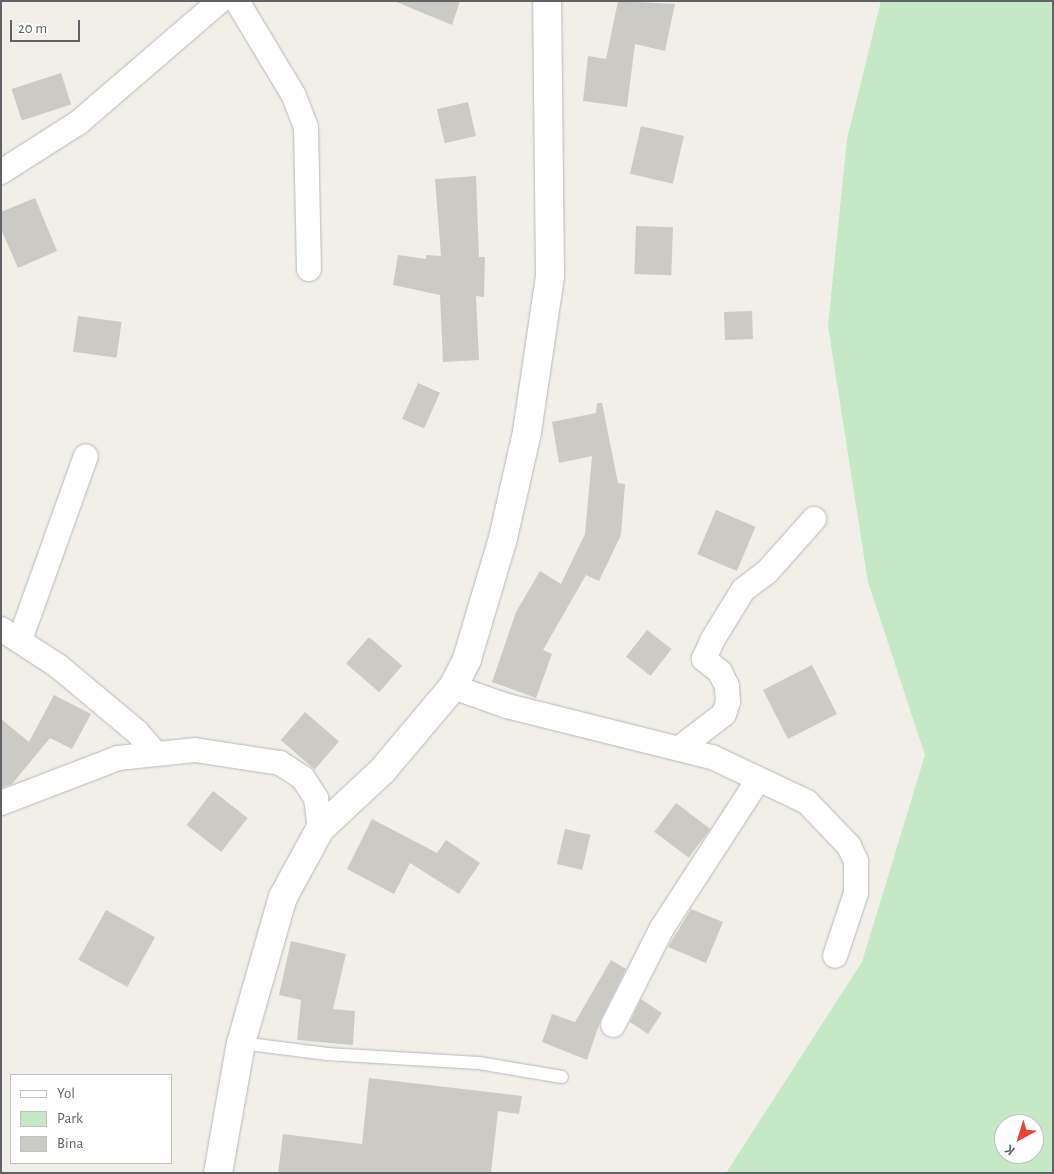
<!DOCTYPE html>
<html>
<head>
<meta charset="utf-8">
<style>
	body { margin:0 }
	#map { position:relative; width:1054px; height:1174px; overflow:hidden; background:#f1efe8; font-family:"Alegreya Sans",sans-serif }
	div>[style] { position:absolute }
	.green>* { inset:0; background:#c5e8c5 }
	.building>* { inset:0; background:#cccac5; transform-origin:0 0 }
	.roads { filter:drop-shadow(0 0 1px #b5b8bc) drop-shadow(0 0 1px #b5b8bc) }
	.lane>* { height:12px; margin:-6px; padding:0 6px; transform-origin:6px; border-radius:6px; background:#fff }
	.street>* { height:24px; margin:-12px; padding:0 12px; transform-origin:12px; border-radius:12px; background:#fff }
	.secondary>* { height:28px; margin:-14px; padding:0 14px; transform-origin:14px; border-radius:14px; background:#fff }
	span { translate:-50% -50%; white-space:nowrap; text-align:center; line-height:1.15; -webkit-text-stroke:5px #fff; paint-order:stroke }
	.frame { position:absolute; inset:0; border:2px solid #5f6368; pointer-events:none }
	.legend { position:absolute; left:10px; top:1074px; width:162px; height:90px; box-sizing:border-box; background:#fff; border:1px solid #bfc1c3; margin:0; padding:6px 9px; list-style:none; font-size:15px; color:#5f6368 }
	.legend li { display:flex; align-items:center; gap:10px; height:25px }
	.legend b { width:25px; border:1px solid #bfc1c3 }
	.north { position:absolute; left:994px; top:1114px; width:50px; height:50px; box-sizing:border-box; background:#fff; border:1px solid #bfc1c3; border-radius:50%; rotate:219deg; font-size:14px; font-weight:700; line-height:20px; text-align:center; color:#5f6368 }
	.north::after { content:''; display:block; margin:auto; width:18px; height:22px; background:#ea4335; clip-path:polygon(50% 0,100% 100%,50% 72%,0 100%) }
	.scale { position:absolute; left:10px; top:20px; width:70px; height:22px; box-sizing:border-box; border:2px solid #5f6368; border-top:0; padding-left:6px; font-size:15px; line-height:18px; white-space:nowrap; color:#5f6368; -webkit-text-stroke:4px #fff; paint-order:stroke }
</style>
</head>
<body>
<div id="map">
	<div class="green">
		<i style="clip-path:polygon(evenodd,881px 1px,1053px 1px,1053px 1173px,726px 1173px,862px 962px,925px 755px,868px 582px,828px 326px,847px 139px,881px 1px,1004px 1124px,1034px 1124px,1034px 1154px,1004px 1154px,1004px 1124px)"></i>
	</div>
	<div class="building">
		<i style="clip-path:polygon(394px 1px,460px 1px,452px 25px)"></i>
		<i style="clip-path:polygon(618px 1px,675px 4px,665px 51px,635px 44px,627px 107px,583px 101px,588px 56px,606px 59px)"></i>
		<i style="left:61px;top:73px;width:33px;height:52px;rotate:72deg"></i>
		<i style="left:468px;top:102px;width:35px;height:32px;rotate:77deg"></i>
		<i style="left:641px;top:126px;width:44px;height:49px;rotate:13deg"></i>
		<i style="clip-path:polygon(476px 176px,479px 257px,485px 257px,484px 297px,476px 296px,479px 360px,443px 362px,440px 295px,393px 285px,398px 255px,426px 259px,426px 255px,441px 256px,435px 179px)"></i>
		<i style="clip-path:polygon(35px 198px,57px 251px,18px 268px,1px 229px,1px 212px)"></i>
		<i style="left:636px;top:226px;width:37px;height:48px;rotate:2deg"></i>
		<i style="left:752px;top:311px;width:28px;height:28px;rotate:88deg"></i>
		<i style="left:78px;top:316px;width:44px;height:36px;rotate:8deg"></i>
		<i style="left:418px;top:383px;width:24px;height:39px;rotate:24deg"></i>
		<i style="clip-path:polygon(597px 403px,602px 403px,618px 483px,625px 484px,621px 535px,599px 581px,586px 575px,543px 650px,552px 654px,536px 698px,492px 682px,516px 612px,540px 571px,561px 584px,585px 534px,592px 456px,559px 463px,552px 422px,596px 413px)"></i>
		<i style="left:716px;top:510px;width:43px;height:48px;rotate:23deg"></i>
		<i style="left:647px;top:630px;width:31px;height:34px;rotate:38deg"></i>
		<i style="left:369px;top:637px;width:44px;height:35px;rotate:41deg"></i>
		<i style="left:812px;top:665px;width:55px;height:55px;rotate:63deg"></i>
		<i style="clip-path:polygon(54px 695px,91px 714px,72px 749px,50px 738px,12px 784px,1px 788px,1px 719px,29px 742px)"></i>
		<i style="left:305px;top:712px;width:45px;height:37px;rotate:41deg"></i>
		<i style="left:213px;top:791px;width:44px;height:43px;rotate:38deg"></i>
		<i style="left:676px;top:803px;width:43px;height:36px;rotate:37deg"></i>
		<i style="clip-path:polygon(372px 819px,437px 853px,446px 840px,480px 863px,459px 894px,410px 863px,394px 894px,347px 869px)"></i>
		<i style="left:565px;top:829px;width:26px;height:36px;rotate:13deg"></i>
		<i style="clip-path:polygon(691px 909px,723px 922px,706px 963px,668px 947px)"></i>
		<i style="left:106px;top:910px;width:56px;height:57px;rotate:29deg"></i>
		<i style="clip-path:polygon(291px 941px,346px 954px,333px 1009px,355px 1011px,353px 1045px,297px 1040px,301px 1000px,279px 995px)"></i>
		<i style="clip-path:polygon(611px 960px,626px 969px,601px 1019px,587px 1060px,542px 1042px,552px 1014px,575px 1022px)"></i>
		<i style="clip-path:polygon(641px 999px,662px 1013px,648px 1034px,630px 1022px)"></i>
		<i style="clip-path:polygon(369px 1078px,522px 1096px,519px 1114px,498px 1111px,491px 1173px,278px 1173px,283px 1134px,362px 1144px)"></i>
	</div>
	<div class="roads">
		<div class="lane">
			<i style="left:241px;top:1043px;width:87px;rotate:7.3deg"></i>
			<i style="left:327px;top:1054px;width:152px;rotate:3.4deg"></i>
			<i style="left:479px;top:1063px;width:84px;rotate:9.6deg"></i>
		</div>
		<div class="street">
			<i style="left:237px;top:1px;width:111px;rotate:59deg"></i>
			<i style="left:294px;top:96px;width:34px;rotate:69deg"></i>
			<i style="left:306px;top:128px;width:141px;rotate:88.8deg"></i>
			<i style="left:1px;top:172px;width:91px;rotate:-32.5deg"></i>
			<i style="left:78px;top:123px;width:187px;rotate:-40.7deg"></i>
			<i style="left:1px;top:629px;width:68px;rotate:33deg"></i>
			<i style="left:58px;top:666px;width:103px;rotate:39.9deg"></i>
			<i style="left:137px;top:732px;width:29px;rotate:49deg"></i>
			<i style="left:20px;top:640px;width:195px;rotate:-70.3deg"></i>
			<i style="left:453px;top:687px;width:57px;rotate:19.4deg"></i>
			<i style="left:507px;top:706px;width:211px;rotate:14deg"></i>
			<i style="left:712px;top:757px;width:105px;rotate:25.3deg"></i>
			<i style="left:807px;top:802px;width:61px;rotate:46.3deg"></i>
			<i style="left:849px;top:846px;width:17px;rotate:65deg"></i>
			<i style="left:856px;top:861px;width:32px;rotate:90deg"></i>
			<i style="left:856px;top:893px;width:66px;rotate:108.4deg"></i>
			<i style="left:681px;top:747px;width:54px;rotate:-37.5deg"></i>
			<i style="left:724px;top:714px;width:13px;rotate:-72deg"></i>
			<i style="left:728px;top:702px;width:16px;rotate:-94deg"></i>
			<i style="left:727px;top:686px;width:16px;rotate:-117deg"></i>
			<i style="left:720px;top:672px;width:21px;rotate:-141deg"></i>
			<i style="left:704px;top:659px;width:22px;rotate:-66deg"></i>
			<i style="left:713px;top:639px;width:57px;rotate:-58.5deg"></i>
			<i style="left:743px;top:590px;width:30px;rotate:-37deg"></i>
			<i style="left:767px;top:572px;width:71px;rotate:-48.4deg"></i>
			<i style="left:1px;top:803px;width:125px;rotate:-21deg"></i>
			<i style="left:118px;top:758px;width:77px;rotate:-5.9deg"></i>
			<i style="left:195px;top:750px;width:86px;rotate:8.7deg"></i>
			<i style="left:280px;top:763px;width:27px;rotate:33deg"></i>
			<i style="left:303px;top:778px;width:24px;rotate:57deg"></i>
			<i style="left:316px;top:798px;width:31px;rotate:83deg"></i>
			<i style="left:613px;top:1025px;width:109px;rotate:-63.2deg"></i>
			<i style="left:662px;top:928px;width:176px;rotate:-57deg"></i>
		</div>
		<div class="secondary">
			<i style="left:218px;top:1173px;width:132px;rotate:-80deg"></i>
			<i style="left:241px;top:1043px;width:152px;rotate:-74deg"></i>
			<i style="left:283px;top:897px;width:77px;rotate:-61.4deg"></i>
			<i style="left:320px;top:829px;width:86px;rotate:-43.1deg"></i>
			<i style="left:383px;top:770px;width:109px;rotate:-49.9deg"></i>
			<i style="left:453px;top:687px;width:31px;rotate:-63deg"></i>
			<i style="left:467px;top:659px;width:126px;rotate:-73.4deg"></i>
			<i style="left:503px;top:538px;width:109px;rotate:-77.2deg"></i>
			<i style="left:527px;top:432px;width:158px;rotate:-81.6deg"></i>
			<i style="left:550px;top:276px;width:275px;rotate:-90.6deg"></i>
		</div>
	</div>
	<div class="frame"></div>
	<ul class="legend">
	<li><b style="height:6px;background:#fff"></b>Yol</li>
	<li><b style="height:14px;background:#c5e8c5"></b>Park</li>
	<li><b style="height:14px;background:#cccac5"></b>Bina</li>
	</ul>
	<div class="north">K</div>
	<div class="scale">20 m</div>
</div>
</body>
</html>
